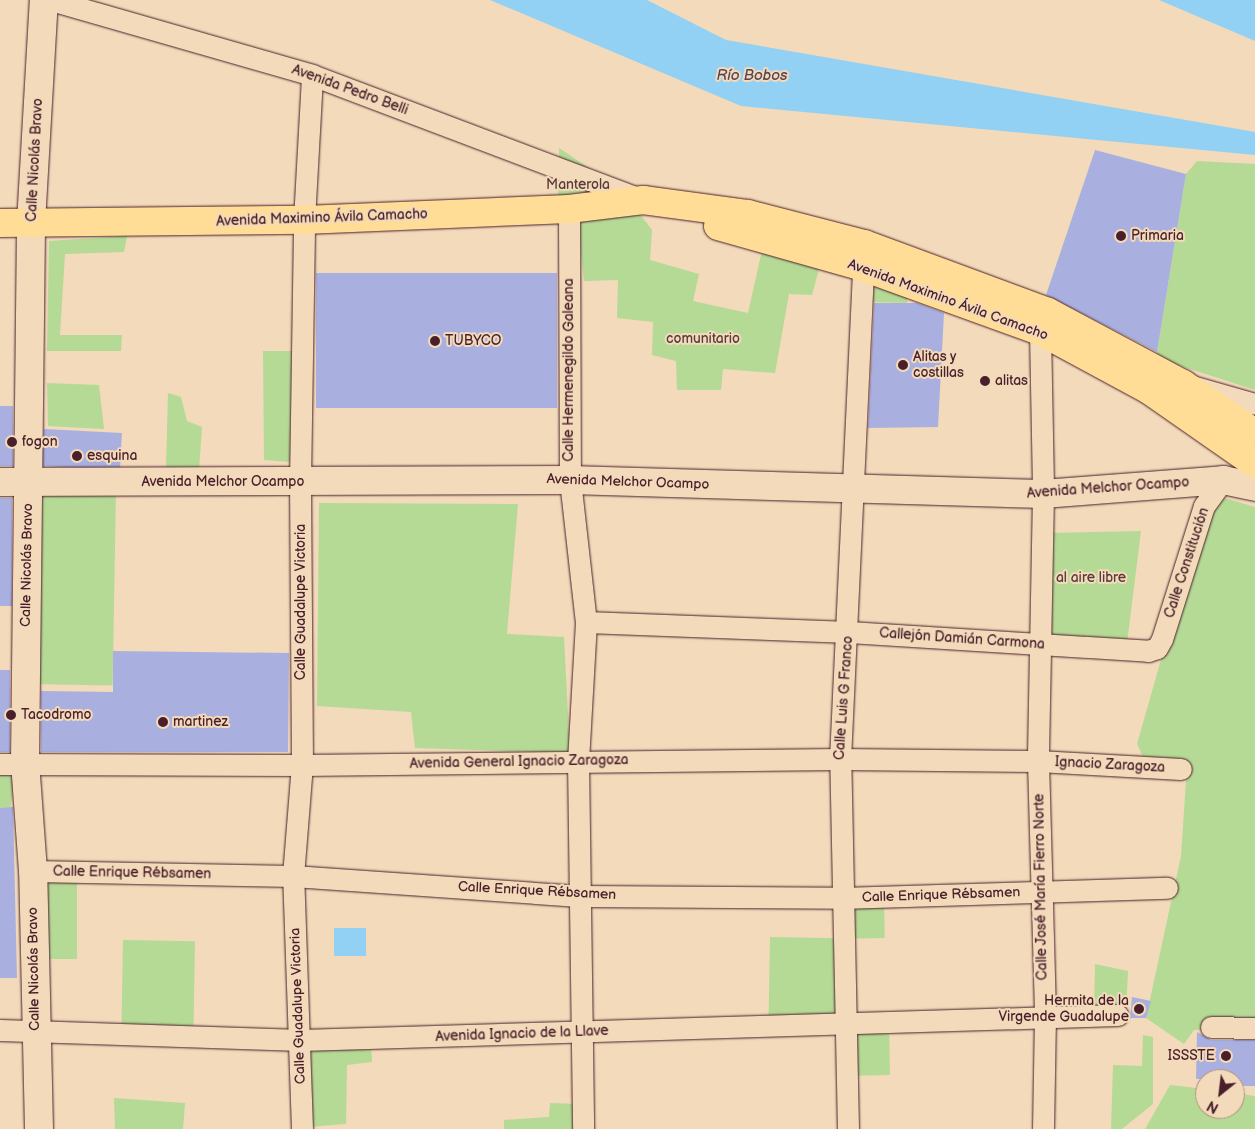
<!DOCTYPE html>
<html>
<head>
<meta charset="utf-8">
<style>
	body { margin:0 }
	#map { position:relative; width:1255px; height:1129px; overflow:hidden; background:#f2daba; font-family:"Balsamiq Sans",sans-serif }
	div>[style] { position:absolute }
	.green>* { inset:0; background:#b5da95; transform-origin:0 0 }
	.water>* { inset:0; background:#92d1f3; transform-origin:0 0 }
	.building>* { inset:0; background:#a9b0e0; transform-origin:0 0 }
	.roads { filter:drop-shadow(0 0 1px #4a1f2b) drop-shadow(0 0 1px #4a1f2b) }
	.street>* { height:21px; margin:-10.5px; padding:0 10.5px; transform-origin:10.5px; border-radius:10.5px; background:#f2daba }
	.secondary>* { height:28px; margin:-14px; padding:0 14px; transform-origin:14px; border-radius:14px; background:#f2daba }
	.primary>* { height:28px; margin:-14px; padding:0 14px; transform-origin:14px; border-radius:14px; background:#ffdd96 }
	.dots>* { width:14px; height:14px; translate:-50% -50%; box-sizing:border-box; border:2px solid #f2daba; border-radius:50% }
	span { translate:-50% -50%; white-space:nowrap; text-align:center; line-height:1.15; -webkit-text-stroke:4px #f2daba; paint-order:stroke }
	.street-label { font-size:14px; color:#4a1f2b }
	.park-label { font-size:14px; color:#5a3b3b }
	.poi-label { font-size:14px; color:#4a1f2b }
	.left { translate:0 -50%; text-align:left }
	.right { translate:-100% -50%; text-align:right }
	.water-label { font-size:15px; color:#584353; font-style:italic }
	.north { position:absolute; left:1195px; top:1069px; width:50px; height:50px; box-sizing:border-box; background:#f2daba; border:1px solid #af8f81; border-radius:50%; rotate:209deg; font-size:14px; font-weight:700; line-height:20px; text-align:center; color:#4a1f2b }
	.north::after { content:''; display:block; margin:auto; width:18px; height:22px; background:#4a1f2b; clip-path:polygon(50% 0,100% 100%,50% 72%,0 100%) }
</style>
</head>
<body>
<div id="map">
	<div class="green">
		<i style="clip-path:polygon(559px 148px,636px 199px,558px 206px)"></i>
		<i style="clip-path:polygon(1197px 161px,1255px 164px,1255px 390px,1156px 358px,1186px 174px)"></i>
		<i style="clip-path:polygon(636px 209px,652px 230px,650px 260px,699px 274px,693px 301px,748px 313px,763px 246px,820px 265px,812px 295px,789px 294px,775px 373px,723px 369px,721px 390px,677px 390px,676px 361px,652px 355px,653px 322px,617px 318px,618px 280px,584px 281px,577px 216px)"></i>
		<i style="clip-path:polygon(127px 236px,124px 252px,65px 254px,60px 335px,122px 335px,121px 351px,47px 351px,49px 241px)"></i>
		<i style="clip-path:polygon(865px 272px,908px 285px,907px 303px,865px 302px)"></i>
		<i style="clip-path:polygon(263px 351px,296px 351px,290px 462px,264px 460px)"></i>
		<i style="clip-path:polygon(47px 383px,99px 385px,104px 429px,48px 426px)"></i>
		<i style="clip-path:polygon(168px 393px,181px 397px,187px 421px,202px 427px,199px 470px,166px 468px)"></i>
		<i style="left:33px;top:489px;width:83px;height:195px;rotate:1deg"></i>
		<i style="clip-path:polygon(1218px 496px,1255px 507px,1255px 1028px,1194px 1030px,1184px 1044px,1146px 1018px,1181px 856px,1187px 766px,1145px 761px,1137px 744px,1166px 642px)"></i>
		<i style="clip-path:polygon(319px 503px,518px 504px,507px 634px,564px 637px,570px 753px,415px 748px,411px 712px,317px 706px)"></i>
		<i style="clip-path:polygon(1141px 531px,1127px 643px,1045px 641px,1047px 533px)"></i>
		<i style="left:0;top:774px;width:15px;height:34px;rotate:8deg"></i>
		<i style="left:43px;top:875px;width:34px;height:84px"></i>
		<i style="left:884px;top:899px;width:39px;height:37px;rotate:89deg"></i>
		<i style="left:770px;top:937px;width:67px;height:84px;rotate:1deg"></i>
		<i style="left:123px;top:940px;width:72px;height:87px;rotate:1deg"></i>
		<i style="clip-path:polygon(1095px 964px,1128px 971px,1126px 1014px,1094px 1012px)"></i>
		<i style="left:889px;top:1023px;width:52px;height:37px;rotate:89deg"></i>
		<i style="clip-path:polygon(1143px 1035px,1153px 1037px,1153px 1104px,1122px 1129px,1111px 1129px,1113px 1065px,1142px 1066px)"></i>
		<i style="clip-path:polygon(371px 1043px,372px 1062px,347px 1065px,346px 1124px,308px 1127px,311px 1047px)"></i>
		<i style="clip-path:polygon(1170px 1085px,1205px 1089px,1205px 1109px,1235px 1109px,1235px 1093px,1255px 1096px,1255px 1129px,1145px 1129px)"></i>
		<i style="clip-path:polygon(114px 1098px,185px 1103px,183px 1129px,115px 1129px)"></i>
		<i style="clip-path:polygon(550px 1103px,578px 1104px,579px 1129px,504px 1129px,504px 1120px,549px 1117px)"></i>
	</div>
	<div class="water">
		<i style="clip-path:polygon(490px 0,647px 0,726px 40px,1255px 132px,1255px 155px,741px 106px)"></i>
		<i style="clip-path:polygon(1159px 0,1255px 0,1255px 41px)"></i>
		<i style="left:334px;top:928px;width:32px;height:28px"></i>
	</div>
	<div class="building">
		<i style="clip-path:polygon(1095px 150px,1186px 174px,1157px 352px,1046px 295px)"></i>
		<i style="left:557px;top:273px;width:135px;height:241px;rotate:90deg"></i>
		<i style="clip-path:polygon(874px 303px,917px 303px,944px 313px,938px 427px,868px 428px)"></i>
		<i style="left:0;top:406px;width:13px;height:60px"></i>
		<i style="left:44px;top:429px;width:78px;height:37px;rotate:3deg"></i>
		<i style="left:0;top:498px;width:12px;height:108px"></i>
		<i style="clip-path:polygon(113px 651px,289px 653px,288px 752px,41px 752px,41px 691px,113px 692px)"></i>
		<i style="left:0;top:670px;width:10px;height:82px"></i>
		<i style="clip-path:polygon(13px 807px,17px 978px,0 978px,0 808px)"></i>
		<i style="clip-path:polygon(1132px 997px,1151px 1001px,1146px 1018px,1130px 1018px)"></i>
		<i style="clip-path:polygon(1197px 1032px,1211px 1040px,1255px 1040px,1255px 1086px,1235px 1086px,1235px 1079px,1196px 1079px)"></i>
	</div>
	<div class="roads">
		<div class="street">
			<i style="left:51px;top:0;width:272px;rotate:16deg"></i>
			<i style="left:312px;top:75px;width:354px;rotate:20.7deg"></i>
			<i style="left:569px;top:209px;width:271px;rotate:89.8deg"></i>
			<i style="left:570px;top:480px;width:143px;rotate:83.6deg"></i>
			<i style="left:586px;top:622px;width:138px;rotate:93.3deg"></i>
			<i style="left:578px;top:760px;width:369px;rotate:89.2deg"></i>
			<i style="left:1040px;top:331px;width:163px;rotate:88.9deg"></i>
			<i style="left:1043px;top:494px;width:267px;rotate:91.1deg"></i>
			<i style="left:1038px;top:761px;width:255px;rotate:88.4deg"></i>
			<i style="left:1045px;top:1016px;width:113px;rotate:91deg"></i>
			<i style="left:1195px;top:387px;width:62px;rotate:15.8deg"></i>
			<i style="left:586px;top:622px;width:263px;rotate:2.2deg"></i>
			<i style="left:849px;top:632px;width:300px;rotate:3.6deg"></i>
			<i style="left:1148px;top:651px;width:9px;rotate:-18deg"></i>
			<i style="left:1157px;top:648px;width:10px;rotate:-61deg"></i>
			<i style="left:1162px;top:639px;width:139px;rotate:-72.5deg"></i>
			<i style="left:1204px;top:506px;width:32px;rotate:-54deg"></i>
			<i style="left:0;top:764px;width:302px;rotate:0.2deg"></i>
			<i style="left:302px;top:765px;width:538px;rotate:-0.64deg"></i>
			<i style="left:840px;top:759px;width:198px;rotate:0.6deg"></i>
			<i style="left:1038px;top:761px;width:143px;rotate:3.2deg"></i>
			<i style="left:33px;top:871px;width:260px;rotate:1.1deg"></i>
			<i style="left:293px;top:876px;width:290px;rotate:4deg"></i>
			<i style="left:582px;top:896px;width:259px;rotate:0.4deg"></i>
			<i style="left:841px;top:898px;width:326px;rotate:-1.8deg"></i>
			<i style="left:1211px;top:1027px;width:44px;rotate:1.3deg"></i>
			<i style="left:0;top:1030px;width:301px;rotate:1.9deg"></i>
			<i style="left:301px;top:1040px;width:817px;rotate:-1.75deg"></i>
			<i style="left:302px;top:1129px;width:253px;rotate:-92deg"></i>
			<i style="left:293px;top:876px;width:111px;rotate:-85.4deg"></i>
			<i style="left:302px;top:765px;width:282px;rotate:-90.4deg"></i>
			<i style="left:300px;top:483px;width:263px;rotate:-89.1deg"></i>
			<i style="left:304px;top:220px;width:145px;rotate:-86.8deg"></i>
			<i style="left:848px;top:1129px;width:370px;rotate:-91.2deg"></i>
			<i style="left:840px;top:759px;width:493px;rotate:-87.3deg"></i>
		</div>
		<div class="secondary">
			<i style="left:0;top:482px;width:570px;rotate:-0.2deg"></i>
			<i style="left:570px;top:480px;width:473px;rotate:1.7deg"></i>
			<i style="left:1043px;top:494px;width:181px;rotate:-4.4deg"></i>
			<i style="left:1223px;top:480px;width:33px;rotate:12deg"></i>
			<i style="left:39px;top:1129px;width:258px;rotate:-91.3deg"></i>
			<i style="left:33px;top:871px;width:108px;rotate:-94.2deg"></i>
			<i style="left:25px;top:763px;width:540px;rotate:-89.36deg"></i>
			<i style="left:31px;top:223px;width:223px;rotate:-86.7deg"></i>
		</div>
		<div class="primary">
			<i style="left:0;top:223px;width:304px;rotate:-0.6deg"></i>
			<i style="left:304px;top:220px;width:265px;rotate:-2.4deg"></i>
			<i style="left:569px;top:209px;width:75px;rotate:-6.9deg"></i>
			<i style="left:643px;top:200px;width:106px;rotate:7.6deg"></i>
			<i style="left:748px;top:214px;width:120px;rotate:14.5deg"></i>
			<i style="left:864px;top:244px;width:196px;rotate:20.3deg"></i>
			<i style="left:1048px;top:312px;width:153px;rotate:28.1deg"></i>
			<i style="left:1183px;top:384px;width:87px;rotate:34.2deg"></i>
			<i style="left:718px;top:226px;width:151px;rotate:15.8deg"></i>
			<i style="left:863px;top:267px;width:188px;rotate:19.9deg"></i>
			<i style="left:1040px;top:331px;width:124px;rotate:28.4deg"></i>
			<i style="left:1149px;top:390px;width:129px;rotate:34.9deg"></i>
		</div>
	</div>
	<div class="dots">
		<i style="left:1121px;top:236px;background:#4a1f2b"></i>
		<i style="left:435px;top:341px;background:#4a1f2b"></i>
		<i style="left:903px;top:365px;background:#4a1f2b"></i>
		<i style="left:985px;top:381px;background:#4a1f2b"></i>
		<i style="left:12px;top:442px;background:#4a1f2b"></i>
		<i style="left:77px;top:456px;background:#4a1f2b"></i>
		<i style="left:11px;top:715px;background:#4a1f2b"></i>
		<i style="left:163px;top:722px;background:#4a1f2b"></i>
		<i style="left:1139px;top:1009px;background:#4a1f2b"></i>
		<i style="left:1226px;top:1056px;background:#4a1f2b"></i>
	</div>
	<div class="street-label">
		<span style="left:350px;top:90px;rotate:20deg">Avenida Pedro Belli</span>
		<span style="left:35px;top:160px;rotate:-87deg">Calle Nicolás Bravo</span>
		<span style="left:322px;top:218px;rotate:-2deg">Avenida Maximino Ávila Camacho</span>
		<span style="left:948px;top:300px;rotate:20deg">Avenida Maximino Ávila Camacho</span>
		<span style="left:569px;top:370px;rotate:-90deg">Calle Hermenegildo Galeana</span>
		<span style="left:223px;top:482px">Avenida Melchor Ocampo</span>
		<span style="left:628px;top:482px;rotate:2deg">Avenida Melchor Ocampo</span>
		<span style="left:1108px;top:488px;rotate:-4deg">Avenida Melchor Ocampo</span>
		<span style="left:1187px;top:563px;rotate:-72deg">Calle Constitución</span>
		<span style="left:27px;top:565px;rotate:-89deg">Calle Nicolás Bravo</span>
		<span style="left:301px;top:602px;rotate:-90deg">Calle Guadalupe Victoria</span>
		<span style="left:962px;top:639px;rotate:4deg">Callejón Damián Carmona</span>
		<span style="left:844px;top:698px;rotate:-86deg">Calle Luis G Franco</span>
		<span style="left:519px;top:762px;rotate:-1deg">Avenida General Ignacio Zaragoza</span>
		<span style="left:1110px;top:765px;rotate:3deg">Ignacio Zaragoza</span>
		<span style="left:132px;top:873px;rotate:1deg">Calle Enrique Rébsamen</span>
		<span style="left:1041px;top:887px;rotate:-91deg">Calle José María Fierro Norte</span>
		<span style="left:537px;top:891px;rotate:3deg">Calle Enrique Rébsamen</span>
		<span style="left:941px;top:895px;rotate:-2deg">Calle Enrique Rébsamen</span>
		<span style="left:34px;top:969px;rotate:-91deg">Calle Nicolás Bravo</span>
		<span style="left:298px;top:1006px;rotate:-92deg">Calle Guadalupe Victoria</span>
		<span style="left:522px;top:1034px;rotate:-2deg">Avenida Ignacio de la Llave</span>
	</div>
	<div class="park-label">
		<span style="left:578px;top:185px">Manterola</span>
		<span style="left:703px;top:339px">comunitario</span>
		<span style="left:1091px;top:578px">al aire libre</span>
	</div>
	<div class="poi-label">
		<span class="left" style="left:1131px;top:236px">Primaria</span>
		<span class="left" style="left:445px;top:341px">TUBYCO</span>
		<span class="left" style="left:913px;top:365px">Alitas y<br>costillas</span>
		<span class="left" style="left:995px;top:381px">alitas</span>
		<span class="left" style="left:22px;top:442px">fogon</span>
		<span class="left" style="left:87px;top:456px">esquina</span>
		<span class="left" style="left:21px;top:715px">Tacodromo</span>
		<span class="left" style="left:173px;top:722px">martinez</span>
		<span class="right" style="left:1129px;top:1009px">Hermita de la<br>Virgende Guadalupe</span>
		<span class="right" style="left:1215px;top:1056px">ISSSTE</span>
	</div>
	<div class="water-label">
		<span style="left:752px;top:76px">Río Bobos</span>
	</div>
	<div class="north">N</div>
</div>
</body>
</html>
